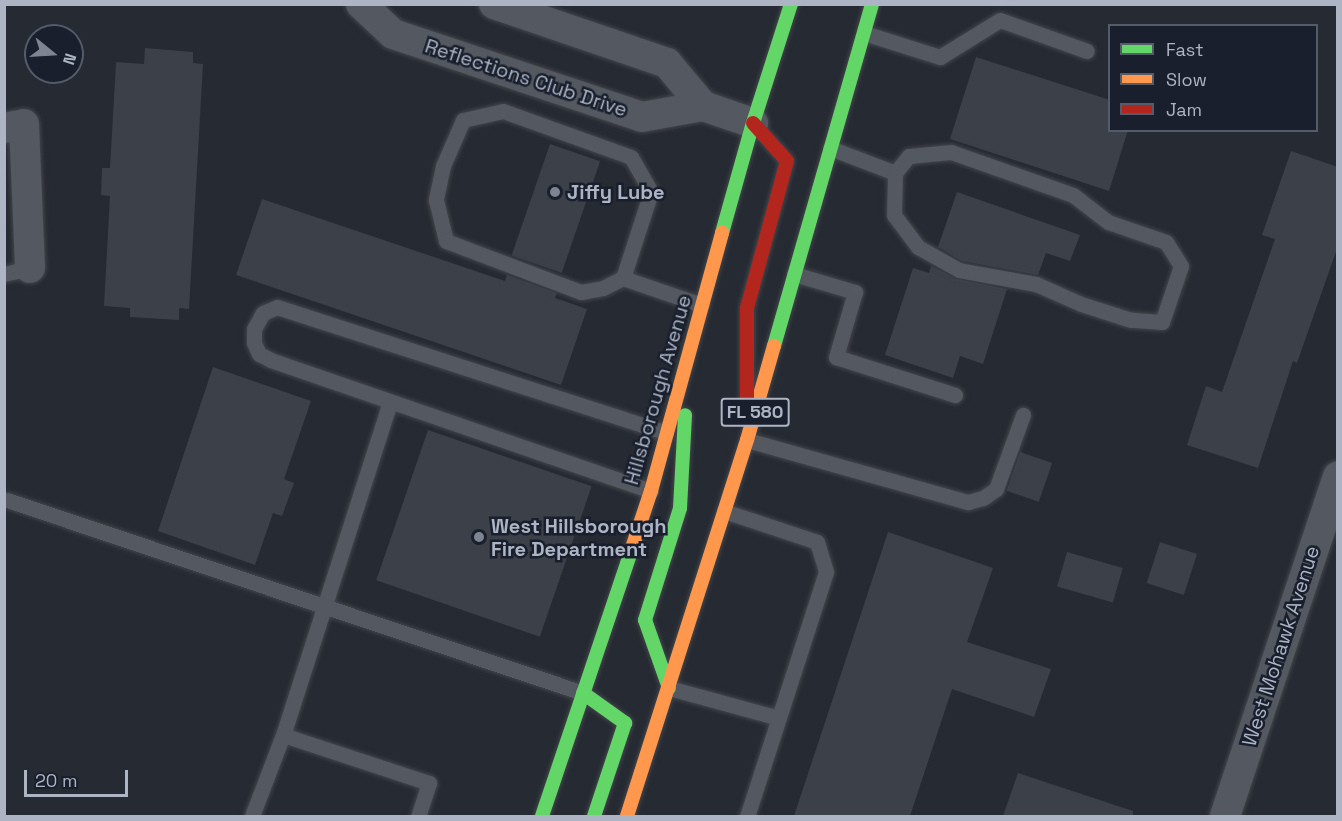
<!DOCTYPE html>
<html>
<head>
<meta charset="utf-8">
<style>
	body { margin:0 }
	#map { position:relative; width:1342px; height:821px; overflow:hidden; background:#262a32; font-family:"Space Grotesk",sans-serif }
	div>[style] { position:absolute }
	.building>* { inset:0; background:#3c4049; transform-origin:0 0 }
	.roads { filter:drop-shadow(0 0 2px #42454b) drop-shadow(0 0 2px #42454b) }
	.lane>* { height:15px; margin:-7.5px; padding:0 7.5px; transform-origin:7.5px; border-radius:7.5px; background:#545860 }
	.street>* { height:30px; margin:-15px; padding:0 15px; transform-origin:15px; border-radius:15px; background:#545860 }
	.fast>* { height:14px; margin:-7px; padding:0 7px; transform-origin:7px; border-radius:7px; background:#63d668 }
	.slow>* { height:14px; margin:-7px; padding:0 7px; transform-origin:7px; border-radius:7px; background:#ff974d }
	.jam>* { height:14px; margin:-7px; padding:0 7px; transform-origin:7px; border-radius:7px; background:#b3261e }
	.dots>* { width:16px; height:16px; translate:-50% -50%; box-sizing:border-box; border:3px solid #191f2c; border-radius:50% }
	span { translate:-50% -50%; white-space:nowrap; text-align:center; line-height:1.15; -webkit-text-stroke:5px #191f2c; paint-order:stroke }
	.shield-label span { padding:2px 4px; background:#191f2c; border:2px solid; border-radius:4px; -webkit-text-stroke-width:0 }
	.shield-label { font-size:18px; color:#adb5c5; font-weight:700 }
	.street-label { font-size:20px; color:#adb5c5 }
	.poi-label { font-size:20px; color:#adb5c5; font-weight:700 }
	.left { translate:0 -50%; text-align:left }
	.frame { position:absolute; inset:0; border:6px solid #adb5c5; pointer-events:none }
	.legend { position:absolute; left:1108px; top:24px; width:210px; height:108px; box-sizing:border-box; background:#191f2c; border:2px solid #545b69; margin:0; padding:8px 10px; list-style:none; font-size:18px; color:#adb5c5 }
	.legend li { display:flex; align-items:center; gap:12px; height:30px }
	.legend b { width:30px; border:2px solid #545b69 }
	.north { position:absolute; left:24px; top:24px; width:60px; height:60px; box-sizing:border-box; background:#191f2c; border:2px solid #545b69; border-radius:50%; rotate:108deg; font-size:16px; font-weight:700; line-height:24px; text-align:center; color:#adb5c5 }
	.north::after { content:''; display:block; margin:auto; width:21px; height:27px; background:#7e8492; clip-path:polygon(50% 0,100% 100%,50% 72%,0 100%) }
	.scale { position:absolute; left:24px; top:770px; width:104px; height:27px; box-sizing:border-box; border:3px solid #adb5c5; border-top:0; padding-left:8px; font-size:18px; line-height:21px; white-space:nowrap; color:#adb5c5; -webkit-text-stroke:4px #191f2c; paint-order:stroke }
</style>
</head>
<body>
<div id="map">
	<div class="building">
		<i style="clip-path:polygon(145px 48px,193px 52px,193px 63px,203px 64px,189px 309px,179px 308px,179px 320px,130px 317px,130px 308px,104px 306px,110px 196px,101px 195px,102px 168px,110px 168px,116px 62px,144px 64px)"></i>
		<i style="clip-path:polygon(976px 57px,1110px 100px,1110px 130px,1128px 130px,1109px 191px,950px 139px)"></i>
		<i style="left:550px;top:144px;width:53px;height:118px;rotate:19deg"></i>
		<i style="clip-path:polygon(1291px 151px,1338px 167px,1338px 246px,1297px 363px,1293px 361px,1258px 468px,1187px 445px,1206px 386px,1222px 392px,1275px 239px,1262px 235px)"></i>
		<i style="clip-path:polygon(957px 192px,1080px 235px,1070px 261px,1046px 253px,1038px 275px,962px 261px,938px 247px)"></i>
		<i style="clip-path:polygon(262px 199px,505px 281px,507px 275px,557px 293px,555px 298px,587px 309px,561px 385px,236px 275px)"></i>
		<i style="clip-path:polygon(931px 266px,957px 279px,1007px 289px,983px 364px,960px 356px,953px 378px,885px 355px,913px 268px,929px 273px)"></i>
		<i style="clip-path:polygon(213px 367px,311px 401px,284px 479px,294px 483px,282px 516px,273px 513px,255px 565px,158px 531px)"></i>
		<i style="left:428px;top:430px;width:173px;height:159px;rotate:19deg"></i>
		<i style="left:1020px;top:452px;width:34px;height:41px;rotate:19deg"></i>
		<i style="clip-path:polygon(888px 532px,993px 568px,967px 642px,1051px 669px,1034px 717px,952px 689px,910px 816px,794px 816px)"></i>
		<i style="left:1160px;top:542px;width:39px;height:43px;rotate:18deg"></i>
		<i style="left:1067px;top:552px;width:58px;height:36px;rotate:16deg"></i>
		<i style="clip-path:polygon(1018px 773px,1133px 811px,1133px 816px,1003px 816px)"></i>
	</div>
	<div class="roads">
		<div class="lane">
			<i style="left:864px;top:33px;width:80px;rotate:17.5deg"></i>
			<i style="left:940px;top:57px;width:70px;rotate:-31.7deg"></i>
			<i style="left:1000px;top:20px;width:92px;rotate:19.6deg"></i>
			<i style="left:830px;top:148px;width:70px;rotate:21deg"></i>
			<i style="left:951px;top:152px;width:129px;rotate:19.4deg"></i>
			<i style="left:1073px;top:195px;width:44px;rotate:37.6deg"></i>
			<i style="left:1108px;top:222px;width:61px;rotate:19deg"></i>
			<i style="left:1166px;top:242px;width:28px;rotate:58deg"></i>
			<i style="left:1181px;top:266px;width:59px;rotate:108.7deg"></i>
			<i style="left:1162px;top:322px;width:31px;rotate:-176deg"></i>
			<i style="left:1131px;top:320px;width:52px;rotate:-162.3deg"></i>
			<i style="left:1081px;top:304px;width:49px;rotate:-156deg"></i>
			<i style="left:1036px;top:284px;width:78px;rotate:-169.7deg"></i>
			<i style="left:959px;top:270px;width:47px;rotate:-150.7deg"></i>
			<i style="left:918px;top:247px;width:40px;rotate:-127deg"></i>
			<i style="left:894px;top:215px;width:42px;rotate:-88.6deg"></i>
			<i style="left:895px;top:173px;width:22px;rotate:-51deg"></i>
			<i style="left:909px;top:156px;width:42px;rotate:-5.4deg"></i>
			<i style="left:4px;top:274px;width:27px;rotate:-13deg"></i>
			<i style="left:794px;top:274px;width:64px;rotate:16.4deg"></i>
			<i style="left:855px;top:292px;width:68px;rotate:106.3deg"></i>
			<i style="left:836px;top:357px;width:125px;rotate:17.7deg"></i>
			<i style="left:623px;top:278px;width:90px;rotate:-72deg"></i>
			<i style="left:651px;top:192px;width:40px;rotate:-119.7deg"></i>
			<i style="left:631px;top:157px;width:136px;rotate:-160.2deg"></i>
			<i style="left:503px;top:111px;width:41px;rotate:167.3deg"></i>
			<i style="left:463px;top:120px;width:50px;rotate:113.5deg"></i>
			<i style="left:443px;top:166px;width:35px;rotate:102deg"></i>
			<i style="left:436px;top:200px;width:42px;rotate:76.3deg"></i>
			<i style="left:446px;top:241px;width:144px;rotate:20.7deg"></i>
			<i style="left:581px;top:292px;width:22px;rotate:-10deg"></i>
			<i style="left:603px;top:288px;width:22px;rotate:-27deg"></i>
			<i style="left:623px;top:278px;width:83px;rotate:18.9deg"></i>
			<i style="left:390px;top:402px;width:350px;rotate:107.8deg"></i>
			<i style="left:283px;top:735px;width:154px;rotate:18.2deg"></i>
			<i style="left:429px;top:783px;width:35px;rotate:108deg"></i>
			<i style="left:747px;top:440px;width:230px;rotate:15.7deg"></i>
			<i style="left:968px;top:502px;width:16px;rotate:-15deg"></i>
			<i style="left:983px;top:498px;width:16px;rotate:-35deg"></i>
			<i style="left:996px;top:489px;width:79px;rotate:-70deg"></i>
			<i style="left:651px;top:491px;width:402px;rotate:-161deg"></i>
			<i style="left:271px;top:360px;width:13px;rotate:-153deg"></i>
			<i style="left:259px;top:354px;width:12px;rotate:-114deg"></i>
			<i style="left:254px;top:343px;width:14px;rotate:-90deg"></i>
			<i style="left:254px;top:329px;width:18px;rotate:-61deg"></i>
			<i style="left:263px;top:313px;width:15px;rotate:-23deg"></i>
			<i style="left:277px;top:307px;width:409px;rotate:17.9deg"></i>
			<i style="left:7px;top:500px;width:607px;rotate:18.52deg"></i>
			<i style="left:724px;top:511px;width:98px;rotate:18.4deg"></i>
			<i style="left:817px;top:542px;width:31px;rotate:73deg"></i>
			<i style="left:826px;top:572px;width:256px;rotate:107.9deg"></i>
			<i style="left:669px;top:688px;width:114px;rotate:15.3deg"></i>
			<i style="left:252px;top:816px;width:87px;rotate:-69.1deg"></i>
		</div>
		<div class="street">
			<i style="left:361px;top:4px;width:44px;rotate:43.2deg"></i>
			<i style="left:393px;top:34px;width:262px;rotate:18.4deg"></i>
			<i style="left:642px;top:117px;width:62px;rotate:-10.2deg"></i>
			<i style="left:703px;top:106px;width:53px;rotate:18.8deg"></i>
			<i style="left:494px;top:4px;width:183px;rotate:18.8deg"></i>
			<i style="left:667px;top:63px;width:56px;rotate:50.1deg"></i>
			<i style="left:4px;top:128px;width:20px;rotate:-11deg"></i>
			<i style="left:24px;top:124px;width:144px;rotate:87.6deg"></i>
			<i style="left:1225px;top:816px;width:358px;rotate:-71.6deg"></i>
		</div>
		<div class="fast">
			<i style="left:722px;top:233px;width:114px;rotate:-74.3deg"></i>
			<i style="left:753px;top:123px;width:125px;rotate:-72.3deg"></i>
			<i style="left:774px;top:346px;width:356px;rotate:-74deg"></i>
			<i style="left:669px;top:688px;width:72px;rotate:-109.4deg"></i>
			<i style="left:645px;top:620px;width:117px;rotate:-72.6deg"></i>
			<i style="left:680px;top:508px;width:93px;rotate:-86.9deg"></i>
			<i style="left:583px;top:693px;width:52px;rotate:35.5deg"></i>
			<i style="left:625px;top:723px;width:98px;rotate:108.4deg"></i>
			<i style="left:542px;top:816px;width:283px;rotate:-71.4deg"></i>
		</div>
		<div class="slow">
			<i style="left:632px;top:548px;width:60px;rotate:-71.6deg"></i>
			<i style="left:651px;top:491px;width:268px;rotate:-74.6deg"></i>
			<i style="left:627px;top:816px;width:395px;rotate:-72.3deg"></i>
			<i style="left:747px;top:440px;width:98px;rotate:-74deg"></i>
		</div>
		<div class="jam">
			<i style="left:747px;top:399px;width:91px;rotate:-90deg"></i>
			<i style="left:747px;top:308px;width:152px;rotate:-74.8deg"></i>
			<i style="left:787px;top:161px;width:51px;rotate:-131.8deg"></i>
		</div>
	</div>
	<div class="dots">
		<i style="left:555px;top:192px;background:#7e8492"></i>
		<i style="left:479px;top:537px;background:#7e8492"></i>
	</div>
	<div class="shield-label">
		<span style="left:755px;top:412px">FL 580</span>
	</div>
	<div class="street-label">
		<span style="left:526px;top:78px;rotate:18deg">Reflections Club Drive</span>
		<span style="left:658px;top:390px;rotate:-74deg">Hillsborough Avenue</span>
		<span style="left:1281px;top:646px;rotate:-72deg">West Mohawk Avenue</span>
	</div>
	<div class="poi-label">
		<span class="left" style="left:567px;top:192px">Jiffy Lube</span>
		<span class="left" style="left:491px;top:538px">West Hillsborough<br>Fire Department</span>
	</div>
	<div class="frame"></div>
	<ul class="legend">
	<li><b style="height:8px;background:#63d668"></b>Fast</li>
	<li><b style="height:8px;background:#ff974d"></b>Slow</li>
	<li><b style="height:8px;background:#b3261e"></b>Jam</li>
	</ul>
	<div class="north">N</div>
	<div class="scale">20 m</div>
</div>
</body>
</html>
